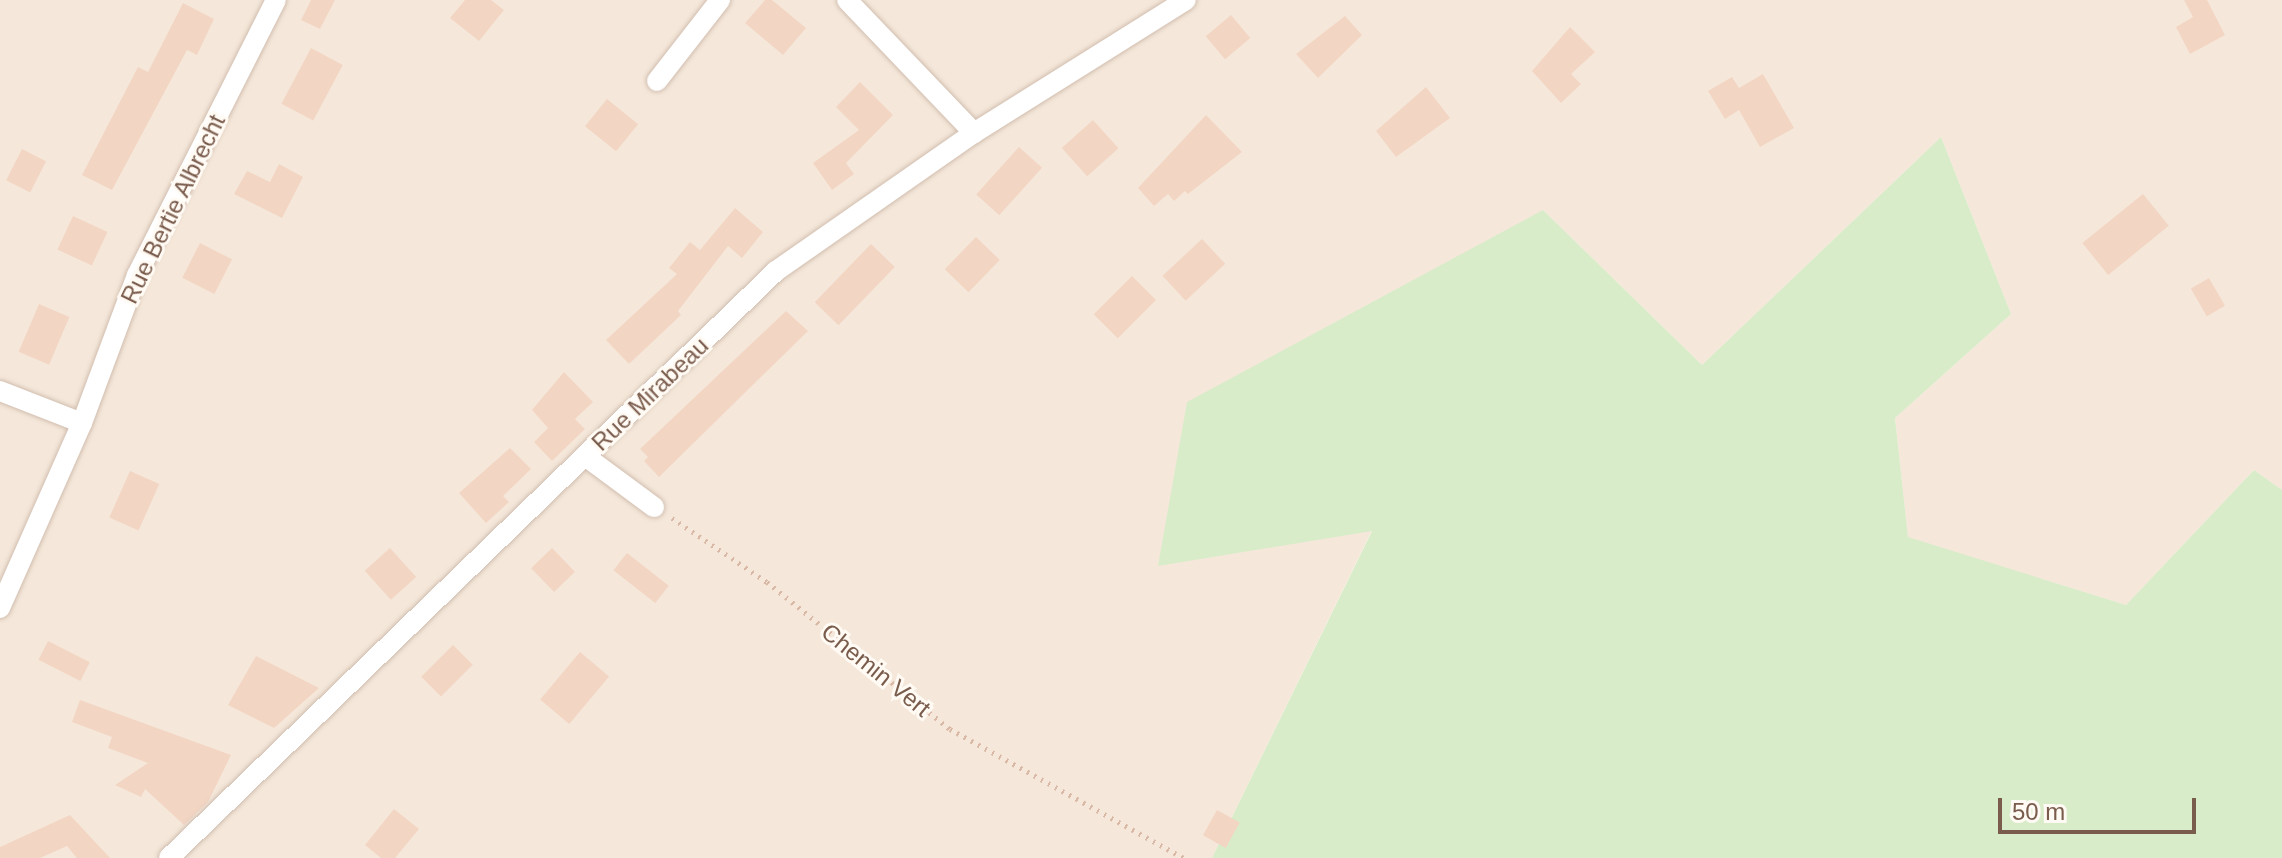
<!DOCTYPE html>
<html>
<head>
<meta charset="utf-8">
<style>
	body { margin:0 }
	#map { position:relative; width:2282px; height:858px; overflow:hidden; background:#fdf6ec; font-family:Arial,sans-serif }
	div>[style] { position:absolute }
	.residential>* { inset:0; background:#f5e8da }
	.green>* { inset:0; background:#d8ecc9 }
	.building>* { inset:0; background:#f3d5c3; transform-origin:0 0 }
	.path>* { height:5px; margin-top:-2.5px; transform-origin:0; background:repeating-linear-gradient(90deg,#d9b8a5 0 2px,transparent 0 8px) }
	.roads { filter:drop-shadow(0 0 2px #d1beb0) drop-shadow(0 0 2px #d1beb0) }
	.minor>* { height:20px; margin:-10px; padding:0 10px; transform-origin:10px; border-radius:10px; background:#fff }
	span { translate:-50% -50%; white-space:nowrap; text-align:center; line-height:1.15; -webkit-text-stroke:6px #fffaf3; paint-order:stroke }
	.street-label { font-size:24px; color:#7a5c4d }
	.scale { position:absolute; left:1998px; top:798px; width:198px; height:36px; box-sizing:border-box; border:4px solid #7a5c4d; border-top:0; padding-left:10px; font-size:24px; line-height:28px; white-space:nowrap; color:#7a5c4d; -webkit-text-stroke:6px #fffaf3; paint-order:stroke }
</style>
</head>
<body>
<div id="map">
	<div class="residential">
		<i style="clip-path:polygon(0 0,2282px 0,2282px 490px,2254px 470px,2126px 605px,1908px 538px,1895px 418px,2011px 314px,1941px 137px,1702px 365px,1543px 210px,1372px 530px,1212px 858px,0 858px)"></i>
	</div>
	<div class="green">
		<i style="clip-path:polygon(1941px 137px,2011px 314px,1895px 418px,1908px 537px,2126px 605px,2254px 470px,2282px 490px,2282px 858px,1212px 858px,1372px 531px,1158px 566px,1187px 402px,1543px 210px,1702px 365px)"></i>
	</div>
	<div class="building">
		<i style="clip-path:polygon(311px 0,335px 0,320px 29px,301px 20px)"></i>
		<i style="clip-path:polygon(465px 0,491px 0,504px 10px,479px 41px,450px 18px)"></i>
		<i style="clip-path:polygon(765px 0,772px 0,806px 28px,783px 55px,745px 23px)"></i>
		<i style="clip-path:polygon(2184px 0,2207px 0,2225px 35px,2190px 54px,2176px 27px,2193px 17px)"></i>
		<i style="clip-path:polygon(183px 3px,214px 19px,197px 55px,187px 50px,112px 190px,82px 175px,138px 67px,148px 72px)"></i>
		<i style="left:1231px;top:15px;width:30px;height:33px;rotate:50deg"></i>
		<i style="clip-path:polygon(1345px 16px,1362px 35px,1318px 78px,1296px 54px)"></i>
		<i style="clip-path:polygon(1570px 27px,1595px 52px,1571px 74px,1581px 84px,1561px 103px,1532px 71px)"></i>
		<i style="left:311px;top:48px;width:36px;height:63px;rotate:28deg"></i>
		<i style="clip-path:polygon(1763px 74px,1794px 128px,1760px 147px,1739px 110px,1725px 119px,1708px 91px,1732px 77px,1739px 88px)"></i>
		<i style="clip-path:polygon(860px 82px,893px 115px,846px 163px,854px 174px,832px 190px,813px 163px,859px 130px,836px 107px)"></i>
		<i style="clip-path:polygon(1426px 87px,1450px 118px,1396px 157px,1376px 131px)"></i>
		<i style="left:607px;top:99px;width:40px;height:35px;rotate:39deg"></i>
		<i style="clip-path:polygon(1206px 115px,1242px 152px,1188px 194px,1185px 191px,1174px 201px,1168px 194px,1154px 206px,1138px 188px)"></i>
		<i style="left:1093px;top:120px;width:38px;height:42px;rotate:48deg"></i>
		<i style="left:1019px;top:147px;width:31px;height:64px;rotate:42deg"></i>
		<i style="left:22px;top:149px;width:27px;height:35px;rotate:27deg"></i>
		<i style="clip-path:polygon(279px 164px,303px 177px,282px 218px,234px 194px,247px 171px,270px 182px)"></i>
		<i style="left:2143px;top:194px;width:41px;height:78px;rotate:51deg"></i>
		<i style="clip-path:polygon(735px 208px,763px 232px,742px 258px,728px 246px,678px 311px,681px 315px,629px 364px,606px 340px,677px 274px,669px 268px,690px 242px,700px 250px)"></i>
		<i style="left:73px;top:216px;width:38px;height:37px;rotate:25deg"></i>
		<i style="left:976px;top:237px;width:33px;height:45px;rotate:44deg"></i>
		<i style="left:1202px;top:239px;width:34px;height:54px;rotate:47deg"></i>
		<i style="left:200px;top:243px;width:36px;height:39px;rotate:27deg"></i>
		<i style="left:871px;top:244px;width:33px;height:81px;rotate:44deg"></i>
		<i style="left:1132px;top:276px;width:34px;height:54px;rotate:45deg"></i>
		<i style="left:2209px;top:278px;width:32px;height:21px;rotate:60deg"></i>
		<i style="left:39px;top:304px;width:33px;height:52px;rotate:23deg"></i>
		<i style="clip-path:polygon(786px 311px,808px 331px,659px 477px,644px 461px,648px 457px,640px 449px)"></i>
		<i style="clip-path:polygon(564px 372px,593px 402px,575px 419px,585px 429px,552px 461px,534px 442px,548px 428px,532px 410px)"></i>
		<i style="clip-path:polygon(510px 448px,531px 469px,503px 496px,509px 502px,486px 523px,459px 493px)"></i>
		<i style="left:130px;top:471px;width:32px;height:51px;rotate:24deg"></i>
		<i style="left:390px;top:548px;width:39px;height:34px;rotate:48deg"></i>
		<i style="left:552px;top:548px;width:33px;height:29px;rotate:46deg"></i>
		<i style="left:627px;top:553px;width:53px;height:22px;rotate:38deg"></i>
		<i style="left:48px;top:641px;width:47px;height:21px;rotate:27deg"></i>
		<i style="left:453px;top:645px;width:28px;height:45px;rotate:45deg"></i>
		<i style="left:580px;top:652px;width:38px;height:62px;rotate:40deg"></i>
		<i style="clip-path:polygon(256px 656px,319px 688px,274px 728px,228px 705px)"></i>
		<i style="clip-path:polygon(80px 700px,231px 755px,208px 802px,184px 825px,145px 789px,141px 797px,115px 785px,148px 763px,108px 748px,112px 737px,72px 722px)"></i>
		<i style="clip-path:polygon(394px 809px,419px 829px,395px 858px,381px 858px,365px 845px)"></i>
		<i style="left:1217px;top:810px;width:26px;height:29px;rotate:29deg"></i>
		<i style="clip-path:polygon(70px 815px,110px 858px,77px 858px,67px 846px,40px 858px,0 858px,0 847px)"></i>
	</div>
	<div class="path">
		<i style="left:672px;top:518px;width:115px;rotate:34deg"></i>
		<i style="left:767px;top:582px;width:235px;rotate:38.8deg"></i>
		<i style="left:950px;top:729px;width:267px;rotate:28.9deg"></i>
	</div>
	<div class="roads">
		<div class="minor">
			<i style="left:847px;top:0;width:184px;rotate:46.3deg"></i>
			<i style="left:657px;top:81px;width:103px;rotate:-52.1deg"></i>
			<i style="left:0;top:391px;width:88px;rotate:21.3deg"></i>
			<i style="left:585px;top:456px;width:86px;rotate:36.5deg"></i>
			<i style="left:0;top:608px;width:202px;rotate:-66.1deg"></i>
			<i style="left:82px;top:423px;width:158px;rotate:-69.6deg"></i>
			<i style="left:137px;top:275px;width:308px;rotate:-63.2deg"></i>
			<i style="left:169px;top:858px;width:844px;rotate:-44.04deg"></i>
			<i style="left:776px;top:271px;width:241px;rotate:-34.9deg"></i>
			<i style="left:974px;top:133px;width:250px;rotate:-32.1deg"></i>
		</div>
	</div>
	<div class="street-label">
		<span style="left:173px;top:209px;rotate:-64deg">Rue Bertie Albrecht</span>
		<span style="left:650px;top:394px;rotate:-44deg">Rue Mirabeau</span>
		<span style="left:876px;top:670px;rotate:39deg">Chemin Vert</span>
	</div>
	<div class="scale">50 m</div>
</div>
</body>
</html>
